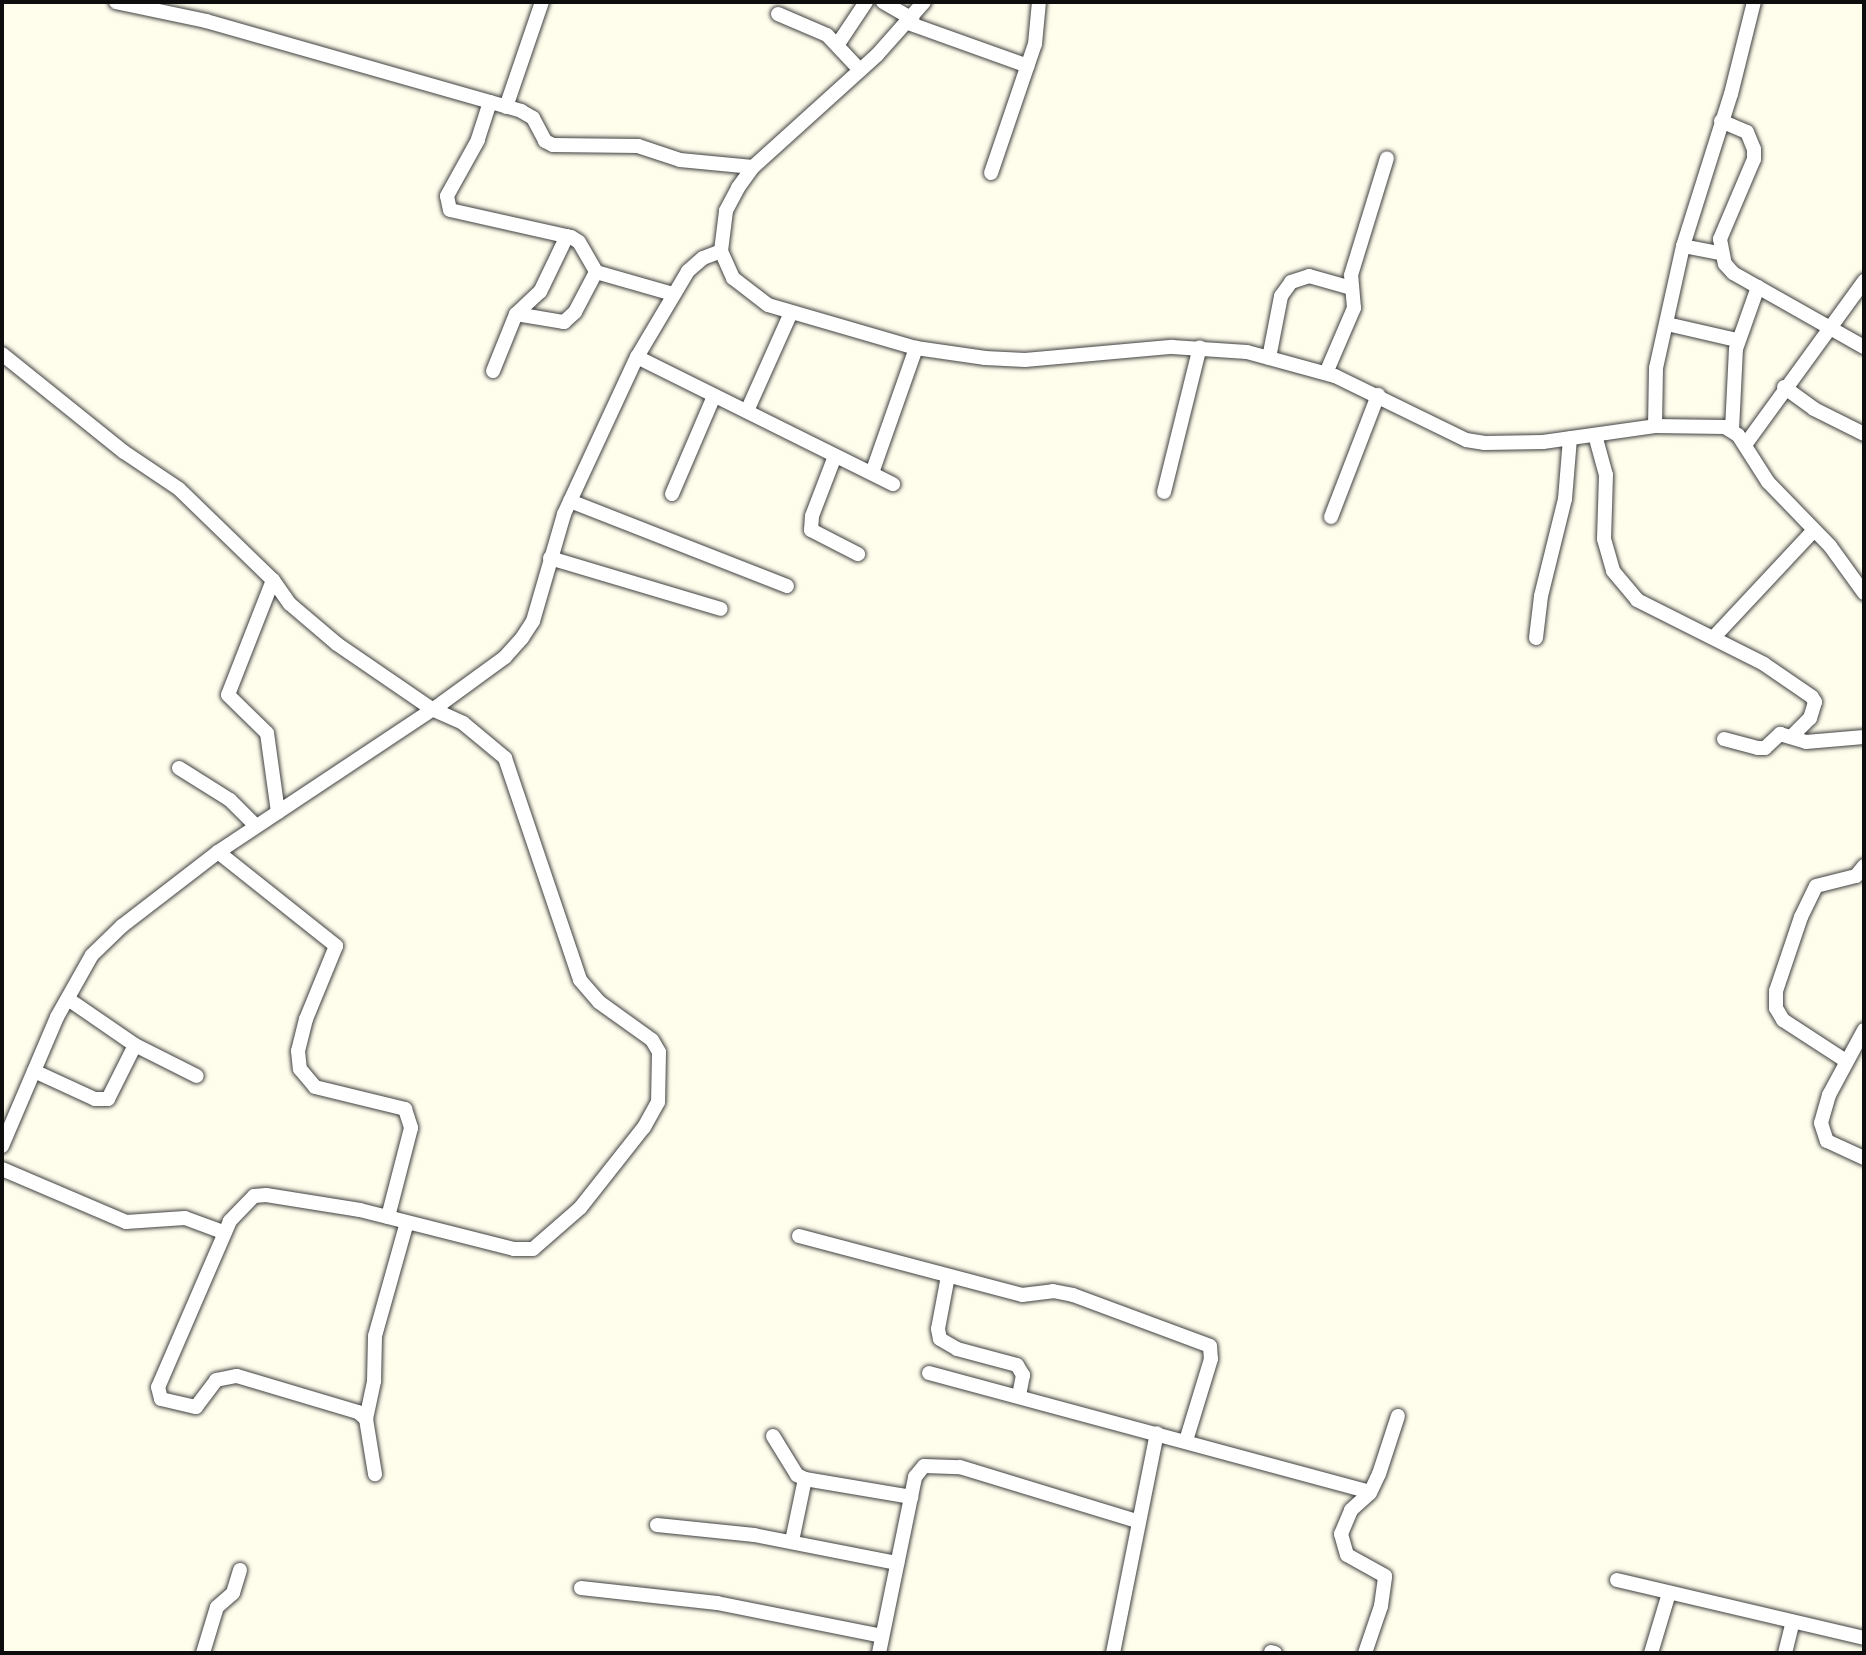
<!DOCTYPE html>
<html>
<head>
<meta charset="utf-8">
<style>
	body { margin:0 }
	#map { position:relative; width:1866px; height:1655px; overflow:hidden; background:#fffdec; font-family:"Noto Serif",serif }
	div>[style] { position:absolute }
	.roads { filter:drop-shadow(0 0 2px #404040) drop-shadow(0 0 2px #404040) }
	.minor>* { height:14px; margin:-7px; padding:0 7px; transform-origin:7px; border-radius:7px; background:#fff }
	span { translate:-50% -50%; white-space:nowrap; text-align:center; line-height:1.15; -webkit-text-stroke:7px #fff; paint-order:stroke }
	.frame { position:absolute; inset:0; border:4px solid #0d0d0d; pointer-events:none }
</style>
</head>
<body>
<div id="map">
	<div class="roads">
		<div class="minor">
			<i style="left:116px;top:2px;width:92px;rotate:11.9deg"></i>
			<i style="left:206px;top:21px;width:328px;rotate:15.9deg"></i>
			<i style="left:521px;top:111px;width:14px;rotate:30deg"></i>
			<i style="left:533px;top:118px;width:26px;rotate:62deg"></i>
			<i style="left:545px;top:141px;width:9px;rotate:27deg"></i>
			<i style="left:553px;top:145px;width:85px;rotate:0.7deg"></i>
			<i style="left:638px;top:146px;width:44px;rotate:18.4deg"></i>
			<i style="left:680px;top:160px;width:73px;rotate:5.5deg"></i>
			<i style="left:883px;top:2px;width:34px;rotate:30deg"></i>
			<i style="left:924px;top:2px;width:71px;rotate:131.6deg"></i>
			<i style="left:877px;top:55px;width:167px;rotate:137.9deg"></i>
			<i style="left:753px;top:167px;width:26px;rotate:126deg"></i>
			<i style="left:738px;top:188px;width:26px;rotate:118deg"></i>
			<i style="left:726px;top:211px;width:40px;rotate:97.1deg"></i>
			<i style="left:721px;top:251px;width:30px;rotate:66deg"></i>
			<i style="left:733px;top:278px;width:44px;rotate:37.6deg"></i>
			<i style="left:768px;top:305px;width:154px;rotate:16.2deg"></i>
			<i style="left:916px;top:348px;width:70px;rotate:8.2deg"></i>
			<i style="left:985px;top:358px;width:40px;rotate:2.9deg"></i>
			<i style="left:1025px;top:360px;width:148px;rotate:-5.1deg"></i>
			<i style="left:1172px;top:347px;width:75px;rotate:3.8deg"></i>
			<i style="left:1247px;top:352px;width:91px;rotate:15.3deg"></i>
			<i style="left:1335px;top:376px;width:146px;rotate:26deg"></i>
			<i style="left:1466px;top:440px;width:19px;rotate:9deg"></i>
			<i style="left:1485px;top:443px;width:58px;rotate:-1deg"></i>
			<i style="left:1543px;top:442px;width:113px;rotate:-8.1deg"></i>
			<i style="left:1655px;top:426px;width:70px;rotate:0.8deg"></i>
			<i style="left:1725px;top:427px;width:15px;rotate:32deg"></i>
			<i style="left:1738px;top:435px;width:56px;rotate:57.4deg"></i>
			<i style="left:1768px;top:482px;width:89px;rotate:45.9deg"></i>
			<i style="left:1830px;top:546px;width:58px;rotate:54.1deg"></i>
			<i style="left:778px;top:14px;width:53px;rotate:23.2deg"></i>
			<i style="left:827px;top:35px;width:48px;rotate:46.7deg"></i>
			<i style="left:908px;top:23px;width:127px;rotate:19.7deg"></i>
			<i style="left:838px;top:44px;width:50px;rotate:-56.3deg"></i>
			<i style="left:490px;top:102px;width:40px;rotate:108deg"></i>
			<i style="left:478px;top:140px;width:64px;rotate:119deg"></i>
			<i style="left:447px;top:196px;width:14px;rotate:78deg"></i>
			<i style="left:450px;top:210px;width:124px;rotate:12.6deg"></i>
			<i style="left:571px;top:237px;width:9px;rotate:32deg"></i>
			<i style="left:579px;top:242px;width:34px;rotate:60deg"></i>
			<i style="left:596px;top:272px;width:80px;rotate:15.9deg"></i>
			<i style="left:506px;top:107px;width:111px;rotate:-71.1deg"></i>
			<i style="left:1721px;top:121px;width:28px;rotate:23deg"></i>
			<i style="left:1747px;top:132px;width:18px;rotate:68deg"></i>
			<i style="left:1754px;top:149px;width:10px;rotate:90deg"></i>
			<i style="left:1754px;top:159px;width:87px;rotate:113deg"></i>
			<i style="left:1720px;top:239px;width:25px;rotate:79deg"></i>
			<i style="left:1725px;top:264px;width:12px;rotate:48deg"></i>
			<i style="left:1733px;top:273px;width:150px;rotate:29.5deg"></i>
			<i style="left:991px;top:173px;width:136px;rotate:-71.2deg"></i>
			<i style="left:1035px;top:44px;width:42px;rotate:-84.6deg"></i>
			<i style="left:1683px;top:246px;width:38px;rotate:11deg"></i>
			<i style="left:516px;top:314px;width:49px;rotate:9.5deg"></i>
			<i style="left:564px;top:322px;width:15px;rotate:-42deg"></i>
			<i style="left:575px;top:312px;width:45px;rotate:-62.3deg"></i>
			<i style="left:1667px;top:324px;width:72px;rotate:12.9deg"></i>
			<i style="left:2px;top:354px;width:156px;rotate:38.8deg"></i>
			<i style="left:124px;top:452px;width:66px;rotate:33.9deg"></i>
			<i style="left:179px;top:489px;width:131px;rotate:44.1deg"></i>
			<i style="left:273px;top:580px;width:29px;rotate:55deg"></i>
			<i style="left:290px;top:604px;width:62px;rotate:40.4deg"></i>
			<i style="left:337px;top:644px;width:115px;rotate:34.4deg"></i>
			<i style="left:432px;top:709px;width:34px;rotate:24deg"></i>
			<i style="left:463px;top:723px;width:55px;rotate:39.8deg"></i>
			<i style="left:505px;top:758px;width:234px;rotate:71.3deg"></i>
			<i style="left:580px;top:980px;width:29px;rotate:49deg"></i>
			<i style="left:599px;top:1002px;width:65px;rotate:35.6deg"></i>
			<i style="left:652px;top:1040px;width:14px;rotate:60deg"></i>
			<i style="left:659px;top:1052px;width:50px;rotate:91.1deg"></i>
			<i style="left:658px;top:1102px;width:29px;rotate:119deg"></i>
			<i style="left:644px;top:1127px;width:103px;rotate:128.3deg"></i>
			<i style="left:580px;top:1208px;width:62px;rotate:138.9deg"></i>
			<i style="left:533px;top:1249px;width:19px;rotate:180deg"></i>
			<i style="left:514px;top:1249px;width:159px;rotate:-165.8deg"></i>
			<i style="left:360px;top:1210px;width:95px;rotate:-170.9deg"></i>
			<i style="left:266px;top:1195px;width:12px;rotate:175deg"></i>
			<i style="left:254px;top:1196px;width:35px;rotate:134deg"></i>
			<i style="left:230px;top:1221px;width:181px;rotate:113.4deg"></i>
			<i style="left:158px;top:1387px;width:12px;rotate:76deg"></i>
			<i style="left:161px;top:1399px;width:36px;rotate:13deg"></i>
			<i style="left:196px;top:1407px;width:34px;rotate:-53deg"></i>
			<i style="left:216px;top:1380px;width:21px;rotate:-11deg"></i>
			<i style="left:237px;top:1376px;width:126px;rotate:16.6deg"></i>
			<i style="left:358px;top:1412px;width:11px;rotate:41deg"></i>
			<i style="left:366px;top:1419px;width:56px;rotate:80.7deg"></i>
			<i style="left:637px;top:357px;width:286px;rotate:26.4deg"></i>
			<i style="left:1269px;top:358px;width:63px;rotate:-79deg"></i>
			<i style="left:1281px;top:296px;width:17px;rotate:-54deg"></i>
			<i style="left:1291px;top:282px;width:19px;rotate:-18deg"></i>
			<i style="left:1309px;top:276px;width:44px;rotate:15.9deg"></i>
			<i style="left:493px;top:371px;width:61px;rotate:-68deg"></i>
			<i style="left:516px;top:314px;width:33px;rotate:-43deg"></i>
			<i style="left:540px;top:292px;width:62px;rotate:-64.3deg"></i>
			<i style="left:1326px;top:373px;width:71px;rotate:-66.7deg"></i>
			<i style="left:1354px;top:308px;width:33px;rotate:-95deg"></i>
			<i style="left:1351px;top:275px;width:122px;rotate:-72.9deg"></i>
			<i style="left:1784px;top:387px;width:37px;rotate:36deg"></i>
			<i style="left:1814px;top:409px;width:56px;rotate:26.6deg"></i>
			<i style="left:747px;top:411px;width:105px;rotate:-65.9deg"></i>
			<i style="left:1655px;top:426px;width:58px;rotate:-89deg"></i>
			<i style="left:1656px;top:368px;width:125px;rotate:-77.5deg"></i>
			<i style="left:1683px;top:246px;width:159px;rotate:-72.5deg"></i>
			<i style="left:1731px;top:94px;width:95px;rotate:-76deg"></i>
			<i style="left:1732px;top:430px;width:81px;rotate:-87.2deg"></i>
			<i style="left:1736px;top:349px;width:66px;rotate:-70.5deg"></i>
			<i style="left:1595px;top:435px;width:41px;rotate:74.6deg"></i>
			<i style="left:1606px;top:475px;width:64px;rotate:91.8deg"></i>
			<i style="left:1604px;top:539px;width:33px;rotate:74deg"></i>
			<i style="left:1613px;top:571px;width:38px;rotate:50deg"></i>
			<i style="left:1637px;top:600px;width:142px;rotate:26.7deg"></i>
			<i style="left:1764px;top:664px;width:58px;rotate:34.5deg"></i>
			<i style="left:1812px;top:697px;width:6px;rotate:59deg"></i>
			<i style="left:1815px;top:702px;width:17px;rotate:107deg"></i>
			<i style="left:1810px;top:718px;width:27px;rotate:135deg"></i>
			<i style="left:1745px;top:445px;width:203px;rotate:-54deg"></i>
			<i style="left:835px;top:456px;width:64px;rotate:111deg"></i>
			<i style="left:812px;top:516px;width:14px;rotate:94deg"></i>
			<i style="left:811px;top:530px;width:53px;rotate:27.1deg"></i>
			<i style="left:872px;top:473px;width:133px;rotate:-70.6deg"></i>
			<i style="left:1164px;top:492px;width:149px;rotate:-76.1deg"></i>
			<i style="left:672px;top:494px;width:107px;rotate:-66.8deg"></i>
			<i style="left:570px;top:501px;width:233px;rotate:21.4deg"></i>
			<i style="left:1331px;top:517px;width:131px;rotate:-68.9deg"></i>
			<i style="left:550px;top:558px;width:178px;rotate:16.6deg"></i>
			<i style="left:273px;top:580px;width:123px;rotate:111.4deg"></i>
			<i style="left:228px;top:695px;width:54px;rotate:44.3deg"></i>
			<i style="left:267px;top:733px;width:80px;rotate:82.1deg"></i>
			<i style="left:1714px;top:637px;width:146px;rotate:-46.9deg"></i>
			<i style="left:1536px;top:638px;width:42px;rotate:-83.2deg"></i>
			<i style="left:1541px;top:596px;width:100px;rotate:-76.1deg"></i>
			<i style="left:1565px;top:499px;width:61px;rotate:-85.3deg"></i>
			<i style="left:1724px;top:739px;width:35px;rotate:15deg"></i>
			<i style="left:1758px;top:748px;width:7px"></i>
			<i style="left:1765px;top:748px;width:21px;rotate:-43deg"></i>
			<i style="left:1780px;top:734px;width:27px;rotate:17deg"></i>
			<i style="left:1806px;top:742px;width:58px;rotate:-4.9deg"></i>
			<i style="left:179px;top:768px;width:60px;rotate:32.1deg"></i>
			<i style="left:230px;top:800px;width:37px;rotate:45deg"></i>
			<i style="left:218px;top:852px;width:151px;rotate:38.5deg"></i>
			<i style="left:336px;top:946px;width:79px;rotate:112.3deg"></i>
			<i style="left:306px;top:1019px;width:33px;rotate:104deg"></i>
			<i style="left:298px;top:1051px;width:18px;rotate:84deg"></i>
			<i style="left:300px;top:1069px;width:23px;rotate:50deg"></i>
			<i style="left:315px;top:1087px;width:93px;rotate:13.7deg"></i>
			<i style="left:405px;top:1109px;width:20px;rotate:72deg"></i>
			<i style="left:411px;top:1128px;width:92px;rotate:104.5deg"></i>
			<i style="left:68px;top:999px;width:81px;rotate:34.5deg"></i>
			<i style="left:135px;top:1045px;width:69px;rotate:26.6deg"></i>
			<i style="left:1864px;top:1030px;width:74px;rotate:118.3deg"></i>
			<i style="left:1829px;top:1095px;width:29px;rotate:106deg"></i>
			<i style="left:1821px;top:1123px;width:19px;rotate:72deg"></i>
			<i style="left:1827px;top:1141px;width:41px;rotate:24.7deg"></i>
			<i style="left:1846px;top:1061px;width:75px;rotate:-146.9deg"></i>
			<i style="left:1783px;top:1020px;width:14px;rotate:-120deg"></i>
			<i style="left:1776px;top:1008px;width:17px;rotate:-90deg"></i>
			<i style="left:1776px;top:991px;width:78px;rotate:-71.3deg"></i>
			<i style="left:1801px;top:917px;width:34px;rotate:-64deg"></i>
			<i style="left:1816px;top:886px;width:41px;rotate:-14deg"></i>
			<i style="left:1856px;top:876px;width:13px;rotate:-51deg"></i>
			<i style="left:34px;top:1071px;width:67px;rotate:24.7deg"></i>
			<i style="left:95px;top:1099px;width:13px"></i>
			<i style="left:108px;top:1099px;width:60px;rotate:-63.4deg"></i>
			<i style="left:2px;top:1146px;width:140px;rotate:-66.9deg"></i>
			<i style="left:57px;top:1017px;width:71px;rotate:-60.6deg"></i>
			<i style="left:92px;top:955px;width:42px;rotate:-44deg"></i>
			<i style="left:122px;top:926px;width:121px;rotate:-37.6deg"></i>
			<i style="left:218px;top:852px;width:269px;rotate:-33.6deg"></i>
			<i style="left:442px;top:703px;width:78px;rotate:-36.1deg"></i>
			<i style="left:505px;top:657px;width:25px;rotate:-48deg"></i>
			<i style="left:522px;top:638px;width:20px;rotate:-57deg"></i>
			<i style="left:533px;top:621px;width:111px;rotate:-73.8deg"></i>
			<i style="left:564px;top:514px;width:173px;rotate:-65.1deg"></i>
			<i style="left:637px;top:357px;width:100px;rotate:-59.3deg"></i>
			<i style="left:688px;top:271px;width:20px;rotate:-41deg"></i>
			<i style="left:703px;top:258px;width:19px;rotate:-21deg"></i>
			<i style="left:2px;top:1169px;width:135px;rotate:23.1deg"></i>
			<i style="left:126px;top:1222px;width:59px;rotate:-3.9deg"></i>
			<i style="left:185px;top:1218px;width:40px;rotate:20.2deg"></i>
			<i style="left:799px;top:1236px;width:231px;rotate:14.8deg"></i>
			<i style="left:1022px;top:1295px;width:31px;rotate:-7deg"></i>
			<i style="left:1053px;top:1291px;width:20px;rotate:11deg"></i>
			<i style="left:1073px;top:1295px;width:146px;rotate:20.4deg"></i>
			<i style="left:1210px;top:1346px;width:13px;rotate:86deg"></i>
			<i style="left:1211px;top:1359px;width:86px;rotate:107deg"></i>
			<i style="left:948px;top:1276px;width:54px;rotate:100.7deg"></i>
			<i style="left:938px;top:1329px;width:10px;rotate:79deg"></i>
			<i style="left:940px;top:1339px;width:20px;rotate:30deg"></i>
			<i style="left:957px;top:1349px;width:62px;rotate:14.9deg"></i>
			<i style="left:1017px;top:1365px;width:12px;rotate:59deg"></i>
			<i style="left:1023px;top:1375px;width:21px;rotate:101deg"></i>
			<i style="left:929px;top:1373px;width:456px;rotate:15.1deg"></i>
			<i style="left:366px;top:1419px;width:39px;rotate:-78deg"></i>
			<i style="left:374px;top:1381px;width:45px;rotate:-88.7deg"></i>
			<i style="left:375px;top:1336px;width:118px;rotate:-74.3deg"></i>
			<i style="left:773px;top:1436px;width:46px;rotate:58.4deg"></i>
			<i style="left:797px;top:1475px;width:9px;rotate:27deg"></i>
			<i style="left:805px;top:1479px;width:108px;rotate:9.6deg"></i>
			<i style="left:657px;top:1525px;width:98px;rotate:5.9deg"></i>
			<i style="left:754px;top:1535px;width:146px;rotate:11.1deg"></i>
			<i style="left:792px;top:1541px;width:63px;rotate:-78.2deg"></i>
			<i style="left:1617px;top:1580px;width:254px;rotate:13.2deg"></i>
			<i style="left:581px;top:1588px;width:137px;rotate:6.3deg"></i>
			<i style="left:717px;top:1603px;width:168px;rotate:11.3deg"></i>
			<i style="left:1271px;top:1652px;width:4px;rotate:14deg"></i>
			<i style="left:203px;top:1653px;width:48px;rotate:-73.1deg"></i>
			<i style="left:217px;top:1607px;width:21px;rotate:-41deg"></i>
			<i style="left:233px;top:1593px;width:24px;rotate:-73deg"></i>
			<i style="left:879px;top:1653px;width:180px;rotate:-78.4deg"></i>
			<i style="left:915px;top:1477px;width:14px;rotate:-51deg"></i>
			<i style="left:924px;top:1466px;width:36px;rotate:2deg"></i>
			<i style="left:960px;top:1467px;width:185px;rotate:17deg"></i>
			<i style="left:1113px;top:1653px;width:224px;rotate:-78.7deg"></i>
			<i style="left:1365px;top:1653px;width:50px;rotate:-71.2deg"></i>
			<i style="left:1381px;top:1606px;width:30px;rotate:-82deg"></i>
			<i style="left:1385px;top:1576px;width:43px;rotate:-151.1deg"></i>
			<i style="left:1347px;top:1555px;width:22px;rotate:-106deg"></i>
			<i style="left:1341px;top:1534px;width:26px;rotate:-67deg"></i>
			<i style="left:1351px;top:1510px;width:25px;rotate:-42deg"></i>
			<i style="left:1370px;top:1493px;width:21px;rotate:-65deg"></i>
			<i style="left:1379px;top:1474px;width:61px;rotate:-71.9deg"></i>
			<i style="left:1651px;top:1653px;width:63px;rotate:-73.3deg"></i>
			<i style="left:1785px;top:1653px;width:30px;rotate:-76deg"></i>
		</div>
	</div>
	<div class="frame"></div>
</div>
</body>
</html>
